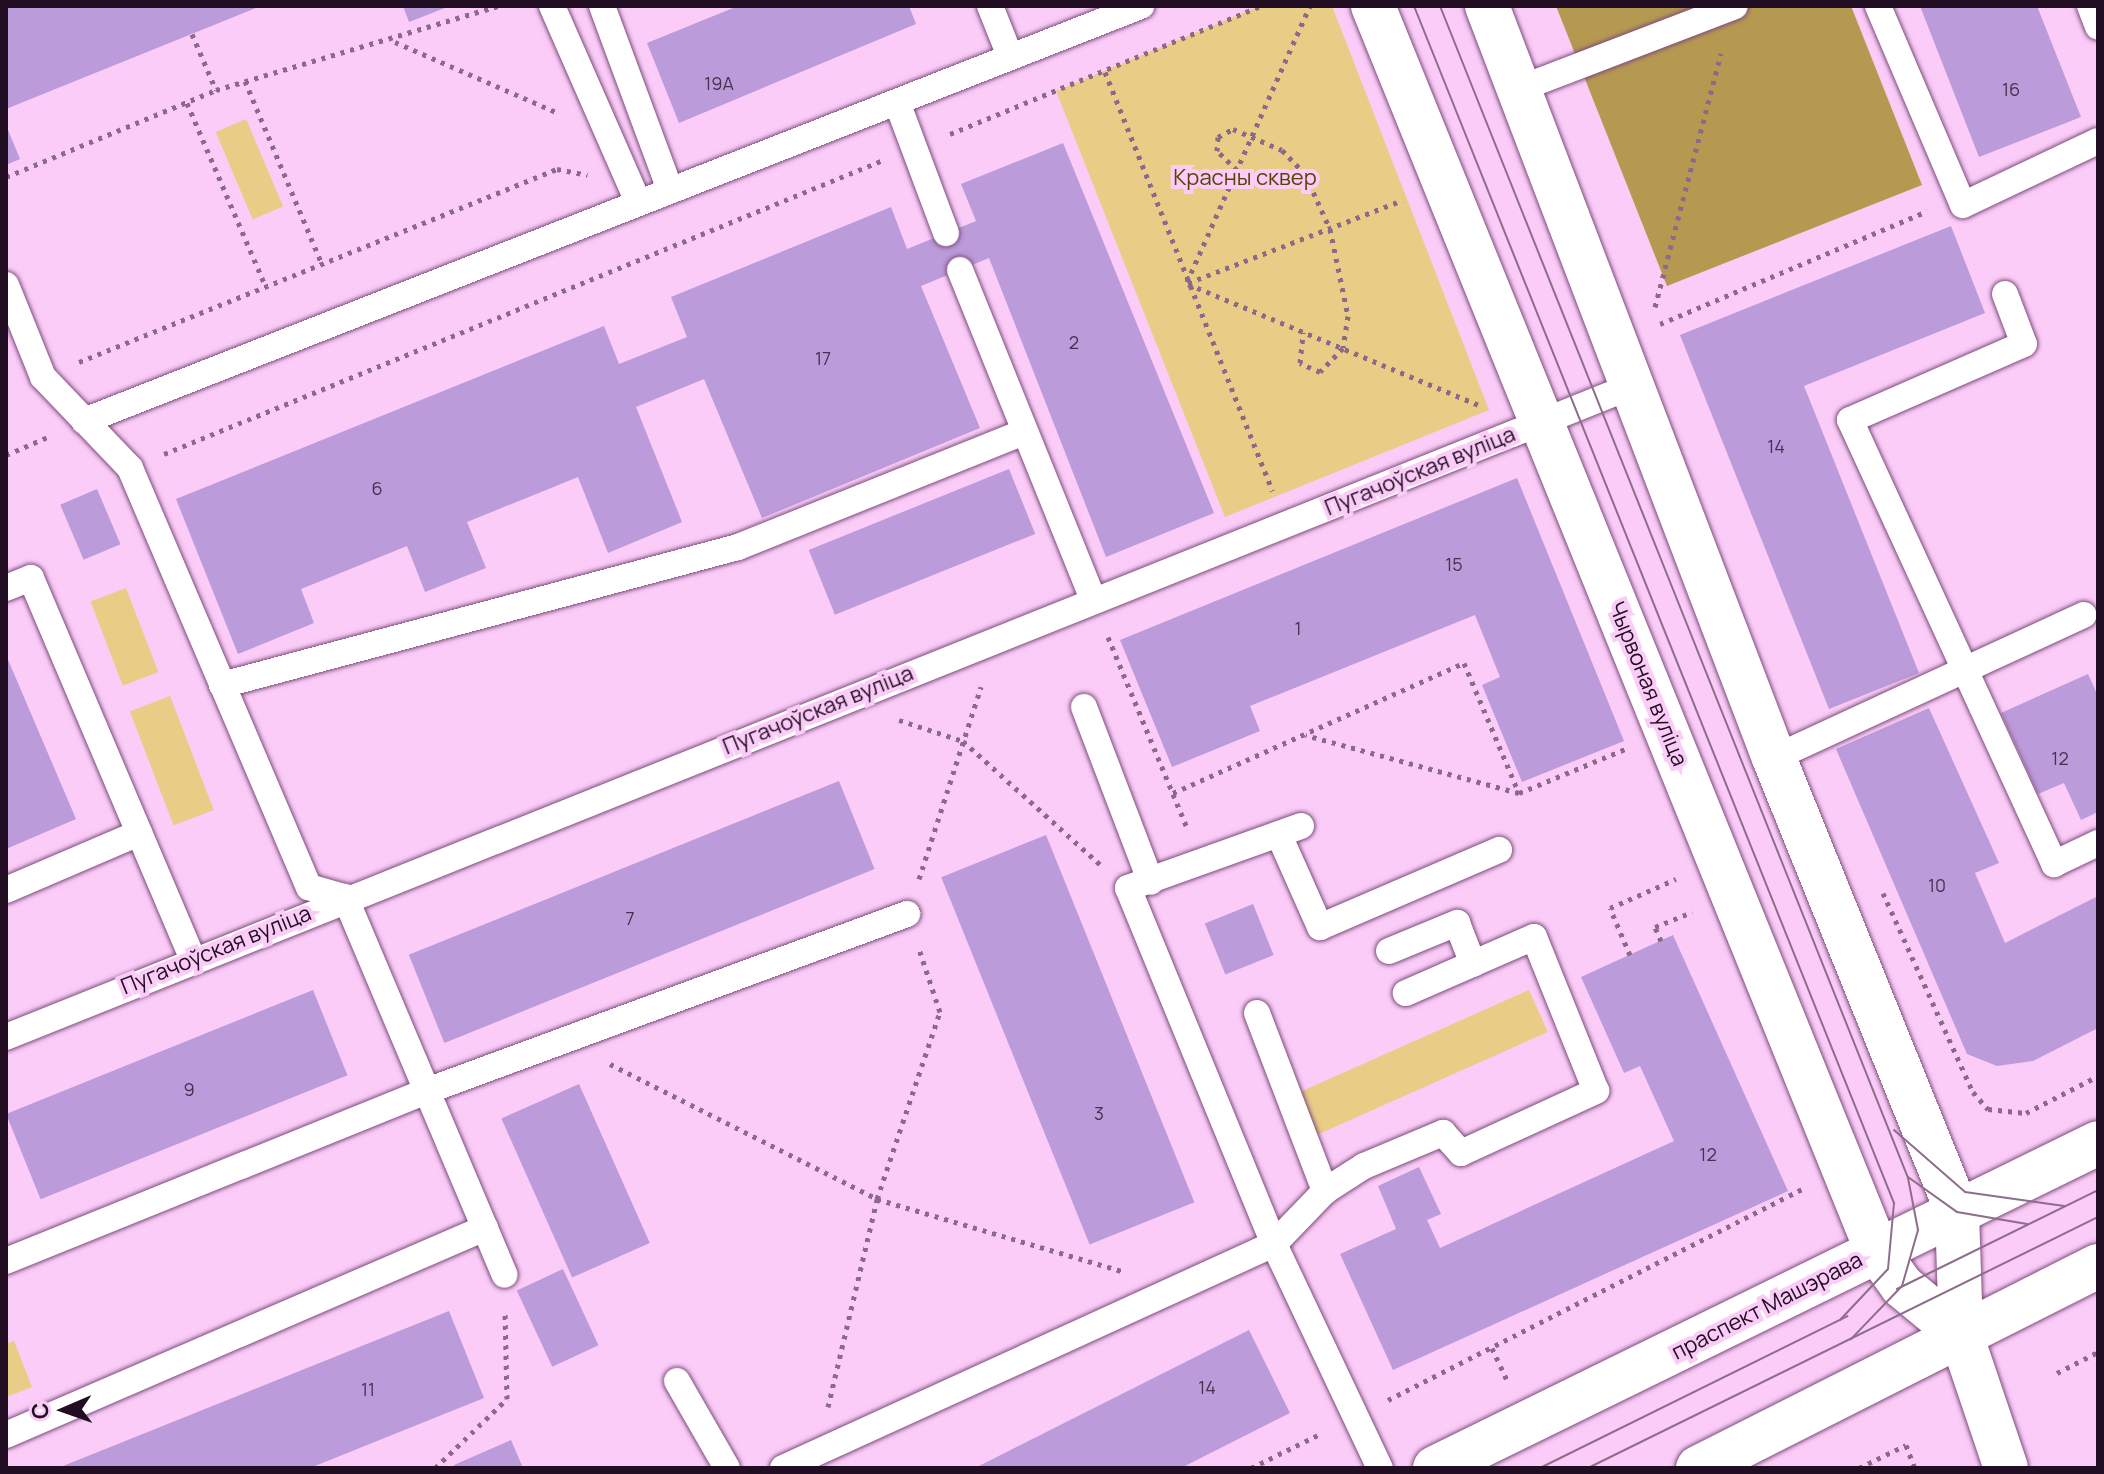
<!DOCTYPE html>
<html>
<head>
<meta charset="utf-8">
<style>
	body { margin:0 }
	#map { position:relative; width:2104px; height:1474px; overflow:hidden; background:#faccf7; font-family:Manrope,sans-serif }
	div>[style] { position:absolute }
	.green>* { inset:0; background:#e9cc86; transform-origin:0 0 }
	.forest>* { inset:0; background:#b69951 }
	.building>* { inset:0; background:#bc9bdb; transform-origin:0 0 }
	.path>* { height:5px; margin-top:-2.5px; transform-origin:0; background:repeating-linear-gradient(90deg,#8b6a89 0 4px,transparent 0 10px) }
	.roads { filter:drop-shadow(0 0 2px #7d4b7c) drop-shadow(0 0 2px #7d4b7c) }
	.service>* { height:26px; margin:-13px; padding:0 13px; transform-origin:13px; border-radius:13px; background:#fff }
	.tertiary>* { height:44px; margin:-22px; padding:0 22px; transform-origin:22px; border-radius:22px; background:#fff }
	.primary>* { height:44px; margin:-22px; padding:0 22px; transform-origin:22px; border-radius:22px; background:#fff }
	.tram>* { height:2px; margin:-1px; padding:0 1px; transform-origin:1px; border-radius:1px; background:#8e6d8c }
	span { translate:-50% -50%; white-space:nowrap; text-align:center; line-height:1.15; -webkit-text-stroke:8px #faccf7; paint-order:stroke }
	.number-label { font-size:18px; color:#483150 }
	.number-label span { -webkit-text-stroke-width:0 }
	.park-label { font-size:22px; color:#574307 }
	.street-label { font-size:22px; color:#220e22 }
	.frame { position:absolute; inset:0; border:8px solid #220e22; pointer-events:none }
	.north { position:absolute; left:24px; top:1370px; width:80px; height:80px; -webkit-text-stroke:6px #faccf7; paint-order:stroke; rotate:268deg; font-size:22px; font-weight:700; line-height:32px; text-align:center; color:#220e22 }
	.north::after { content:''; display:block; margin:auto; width:28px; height:36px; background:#220e22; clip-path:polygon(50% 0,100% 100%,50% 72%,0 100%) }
</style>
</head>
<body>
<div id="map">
	<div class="green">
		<i style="clip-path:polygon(1260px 6px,1332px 6px,1489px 410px,1225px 517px,1056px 91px)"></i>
		<i style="left:246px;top:119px;width:95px;height:33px;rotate:67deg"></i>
		<i style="left:126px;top:588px;width:90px;height:38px;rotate:69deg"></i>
		<i style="left:170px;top:696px;width:122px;height:43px;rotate:69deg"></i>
		<i style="left:1529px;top:990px;width:46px;height:266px;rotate:66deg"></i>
		<i style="clip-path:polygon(14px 1341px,32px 1387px,6px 1397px,6px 1344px)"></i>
	</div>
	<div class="forest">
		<i style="clip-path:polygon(1556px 6px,1851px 6px,1922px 185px,1667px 286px)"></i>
	</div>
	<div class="building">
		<i style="clip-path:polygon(6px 6px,261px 6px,6px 109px)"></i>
		<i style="clip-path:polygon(403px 6px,450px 6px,409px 22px)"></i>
		<i style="clip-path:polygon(738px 6px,909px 6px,916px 24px,679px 123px,647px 43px)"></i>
		<i style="clip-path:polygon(1920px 6px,2037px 6px,2081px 117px,1979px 157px)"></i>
		<i style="clip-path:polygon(6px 125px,20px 159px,6px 165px)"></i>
		<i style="clip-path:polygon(1063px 143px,1214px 513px,1106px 557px,989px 258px,921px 286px,980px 428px,762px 518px,704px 379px,636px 407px,682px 522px,608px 553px,578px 477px,467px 522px,486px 568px,425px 592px,407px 546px,301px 589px,314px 623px,238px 654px,176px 499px,604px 326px,619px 364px,687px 337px,671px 297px,891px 207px,907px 249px,976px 221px,961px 184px)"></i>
		<i style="clip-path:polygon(1951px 226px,1985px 313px,1804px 386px,1919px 673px,1829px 709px,1680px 335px)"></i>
		<i style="left:1009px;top:469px;width:70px;height:216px;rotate:68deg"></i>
		<i style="clip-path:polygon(1517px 478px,1624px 741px,1522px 782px,1482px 685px,1500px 677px,1475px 615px,1250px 706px,1260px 731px,1172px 767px,1120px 640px)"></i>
		<i style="left:97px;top:489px;width:60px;height:40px;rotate:67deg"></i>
		<i style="clip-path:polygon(6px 655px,76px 819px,6px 849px)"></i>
		<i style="clip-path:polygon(2088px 674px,2098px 696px,2098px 812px,2081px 820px,2064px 783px,2038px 794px,2001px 713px)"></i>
		<i style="clip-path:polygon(1929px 708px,1999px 863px,1975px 873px,2005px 943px,2098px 896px,2098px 1028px,2033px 1061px,1997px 1066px,1967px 1054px,1836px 749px)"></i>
		<i style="left:839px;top:781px;width:95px;height:464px;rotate:68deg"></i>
		<i style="left:1046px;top:835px;width:396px;height:113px;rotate:68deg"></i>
		<i style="left:1253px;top:904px;width:55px;height:52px;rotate:68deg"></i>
		<i style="clip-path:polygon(1673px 935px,1788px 1191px,1393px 1370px,1340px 1254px,1396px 1229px,1378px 1186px,1419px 1167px,1441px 1214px,1427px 1220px,1440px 1248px,1674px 1141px,1640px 1066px,1624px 1073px,1581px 977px)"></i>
		<i style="left:313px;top:990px;width:92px;height:331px;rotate:68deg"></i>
		<i style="left:579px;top:1084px;width:174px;height:85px;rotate:66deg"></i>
		<i style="left:563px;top:1269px;width:84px;height:51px;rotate:65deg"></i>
		<i style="clip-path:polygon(449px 1311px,484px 1398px,310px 1468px,58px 1468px)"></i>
		<i style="clip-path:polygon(1249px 1330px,1290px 1413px,1181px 1468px,975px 1468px)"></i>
		<i style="clip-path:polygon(511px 1440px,523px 1468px,455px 1468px,454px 1465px)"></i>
	</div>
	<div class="path">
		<i style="left:192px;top:34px;width:61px;rotate:66.8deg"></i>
		<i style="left:395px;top:42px;width:178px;rotate:23.5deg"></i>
		<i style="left:1105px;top:72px;width:451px;rotate:68.2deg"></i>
		<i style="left:245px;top:81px;width:199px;rotate:67.2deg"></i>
		<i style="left:187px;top:103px;width:200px;rotate:66.8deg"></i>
		<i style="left:950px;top:134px;width:336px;rotate:-22.4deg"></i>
		<i style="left:1237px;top:170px;width:28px;rotate:-136deg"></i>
		<i style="left:1217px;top:151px;width:14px;rotate:-86deg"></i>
		<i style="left:1218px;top:137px;width:17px;rotate:-28deg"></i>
		<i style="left:1233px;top:129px;width:53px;rotate:23.2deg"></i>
		<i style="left:1282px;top:150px;width:33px;rotate:46deg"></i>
		<i style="left:1305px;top:174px;width:60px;rotate:65.6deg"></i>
		<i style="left:1330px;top:229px;width:89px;rotate:78.3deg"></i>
		<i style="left:1348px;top:316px;width:32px;rotate:99deg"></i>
		<i style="left:1343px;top:348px;width:33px;rotate:134deg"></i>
		<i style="left:1320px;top:372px;width:22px;rotate:-156deg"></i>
		<i style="left:1300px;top:363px;width:31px;rotate:-84deg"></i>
		<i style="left:6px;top:177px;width:227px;rotate:-22.5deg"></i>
		<i style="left:216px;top:90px;width:294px;rotate:-16.6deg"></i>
		<i style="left:1187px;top:282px;width:302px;rotate:-66deg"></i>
		<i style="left:1188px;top:283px;width:230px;rotate:-21.1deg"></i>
		<i style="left:1188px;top:284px;width:314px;rotate:22.6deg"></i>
		<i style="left:1655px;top:307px;width:262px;rotate:-75.4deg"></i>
		<i style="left:1660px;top:324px;width:290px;rotate:-22.9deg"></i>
		<i style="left:79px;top:362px;width:515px;rotate:-21.99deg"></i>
		<i style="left:557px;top:169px;width:31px;rotate:11deg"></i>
		<i style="left:164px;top:454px;width:775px;rotate:-22.23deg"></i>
		<i style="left:6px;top:455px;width:48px;rotate:-23.4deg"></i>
		<i style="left:1108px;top:637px;width:207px;rotate:67.5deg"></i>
		<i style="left:899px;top:720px;width:67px;rotate:18.2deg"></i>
		<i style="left:963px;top:741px;width:187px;rotate:42deg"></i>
		<i style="left:1173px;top:793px;width:319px;rotate:-24.1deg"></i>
		<i style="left:1464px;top:663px;width:141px;rotate:67.1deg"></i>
		<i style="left:1519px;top:793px;width:221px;rotate:-164.8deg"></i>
		<i style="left:1519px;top:793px;width:115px;rotate:-22.5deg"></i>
		<i style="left:919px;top:879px;width:202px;rotate:-72.1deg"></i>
		<i style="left:1883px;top:893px;width:218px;rotate:65.7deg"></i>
		<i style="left:1973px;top:1092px;width:23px;rotate:49deg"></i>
		<i style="left:1988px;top:1109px;width:38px;rotate:6deg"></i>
		<i style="left:2026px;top:1113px;width:81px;rotate:-27.2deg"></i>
		<i style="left:1661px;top:941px;width:15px;rotate:-113deg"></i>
		<i style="left:1655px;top:927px;width:40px;rotate:-22deg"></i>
		<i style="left:1630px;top:955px;width:51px;rotate:-113.1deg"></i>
		<i style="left:1610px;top:908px;width:72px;rotate:-23.7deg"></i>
		<i style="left:610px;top:1064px;width:299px;rotate:26.8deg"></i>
		<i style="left:877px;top:1199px;width:255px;rotate:16.4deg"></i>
		<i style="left:1492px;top:1348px;width:35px;rotate:65deg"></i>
		<i style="left:2057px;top:1373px;width:46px;rotate:-27.1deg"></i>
		<i style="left:1388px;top:1400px;width:466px;rotate:-27deg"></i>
		<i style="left:828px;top:1407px;width:214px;rotate:-76.7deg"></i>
		<i style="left:877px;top:1199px;width:197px;rotate:-71.4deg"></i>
		<i style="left:940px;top:1012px;width:66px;rotate:-108.4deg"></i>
		<i style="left:435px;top:1468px;width:100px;rotate:-43.8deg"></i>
		<i style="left:507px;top:1399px;width:87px;rotate:-91.3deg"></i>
		<i style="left:1251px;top:1468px;width:79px;rotate:-26.2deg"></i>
		<i style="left:1859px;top:1468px;width:52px;rotate:-26.1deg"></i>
		<i style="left:1906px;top:1445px;width:25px;rotate:69deg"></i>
	</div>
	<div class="roads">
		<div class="service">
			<i style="left:552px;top:6px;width:214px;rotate:66.3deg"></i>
			<i style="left:602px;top:6px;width:196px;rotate:69.7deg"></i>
			<i style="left:990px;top:6px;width:54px;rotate:68.2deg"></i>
			<i style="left:1878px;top:6px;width:216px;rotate:66.9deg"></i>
			<i style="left:1963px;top:205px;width:149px;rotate:-25.4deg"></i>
			<i style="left:2090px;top:6px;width:22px;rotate:69deg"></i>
			<i style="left:1519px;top:89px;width:231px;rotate:-21deg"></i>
			<i style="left:897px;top:102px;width:140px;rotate:69.5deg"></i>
			<i style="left:960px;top:270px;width:357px;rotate:68deg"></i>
			<i style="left:6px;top:285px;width:99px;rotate:68.1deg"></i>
			<i style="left:43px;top:377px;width:126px;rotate:46.3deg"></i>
			<i style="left:130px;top:468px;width:456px;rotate:66.9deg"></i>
			<i style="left:309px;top:887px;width:37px;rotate:16deg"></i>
			<i style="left:345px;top:897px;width:410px;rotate:67.1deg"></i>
			<i style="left:2005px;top:294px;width:53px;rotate:69.2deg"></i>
			<i style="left:2024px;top:344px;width:190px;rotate:156.4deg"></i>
			<i style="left:1850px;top:420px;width:489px;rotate:65.3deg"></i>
			<i style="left:2054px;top:864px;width:49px;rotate:-25.5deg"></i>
			<i style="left:84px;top:421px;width:1136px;rotate:-21.44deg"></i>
			<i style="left:6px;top:588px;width:27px;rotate:-22deg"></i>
			<i style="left:31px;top:578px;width:413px;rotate:67deg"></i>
			<i style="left:222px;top:685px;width:534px;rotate:-14.97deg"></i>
			<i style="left:738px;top:547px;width:308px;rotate:-21.9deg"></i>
			<i style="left:1084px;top:707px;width:187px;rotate:69.1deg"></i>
			<i style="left:1774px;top:758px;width:341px;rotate:-24.8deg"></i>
			<i style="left:1301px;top:826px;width:184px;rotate:160.3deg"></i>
			<i style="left:1128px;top:888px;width:385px;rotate:67.7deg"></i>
			<i style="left:1274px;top:1244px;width:248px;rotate:64.7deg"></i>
			<i style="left:1279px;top:835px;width:101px;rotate:66deg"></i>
			<i style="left:1320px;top:927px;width:195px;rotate:-23.3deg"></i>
			<i style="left:6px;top:890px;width:145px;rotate:-23.2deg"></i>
			<i style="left:1389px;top:951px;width:74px;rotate:-22.4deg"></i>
			<i style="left:1457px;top:923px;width:44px;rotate:68.7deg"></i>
			<i style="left:1257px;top:1013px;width:191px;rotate:69.1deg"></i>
			<i style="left:6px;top:1037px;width:1751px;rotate:-21.82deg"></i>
			<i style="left:6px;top:1261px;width:451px;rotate:-22deg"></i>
			<i style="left:424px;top:1092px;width:515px;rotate:-20.23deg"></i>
			<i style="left:677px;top:1381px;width:100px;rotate:60.1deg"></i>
			<i style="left:6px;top:1435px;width:522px;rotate:-23.37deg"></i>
			<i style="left:783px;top:1468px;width:540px;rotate:-24.52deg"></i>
			<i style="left:1274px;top:1244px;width:74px;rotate:-46.1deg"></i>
			<i style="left:1325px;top:1191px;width:46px;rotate:-32.7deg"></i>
			<i style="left:1364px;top:1166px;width:86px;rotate:-22.7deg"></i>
			<i style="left:1443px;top:1133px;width:27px;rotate:48deg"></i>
			<i style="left:1461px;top:1153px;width:149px;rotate:-24.7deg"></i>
			<i style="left:1596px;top:1091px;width:166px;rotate:-111.9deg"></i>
			<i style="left:1534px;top:937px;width:140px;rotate:156.4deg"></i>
		</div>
		<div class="tertiary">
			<i style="left:1961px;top:1335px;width:140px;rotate:71.3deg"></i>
		</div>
		<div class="primary">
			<i style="left:1373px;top:6px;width:1343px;rotate:67.96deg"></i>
			<i style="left:1877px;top:1251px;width:43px;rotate:54.5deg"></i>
			<i style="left:1902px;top:1286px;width:77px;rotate:39.7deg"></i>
			<i style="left:1487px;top:6px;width:805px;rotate:69.11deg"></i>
			<i style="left:1774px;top:758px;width:489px;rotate:68deg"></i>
			<i style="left:1957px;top:1212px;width:123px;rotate:88.1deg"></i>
			<i style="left:1435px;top:1468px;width:738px;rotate:-26.11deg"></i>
			<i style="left:1698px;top:1468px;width:448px;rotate:-26.8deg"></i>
		</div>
	</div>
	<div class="tram">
		<i style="left:1414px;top:6px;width:1290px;rotate:68.15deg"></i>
		<i style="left:1894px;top:1203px;width:66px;rotate:95.2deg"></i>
		<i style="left:1888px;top:1269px;width:70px;rotate:133.3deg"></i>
		<i style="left:1440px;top:6px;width:1262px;rotate:68.23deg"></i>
		<i style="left:1908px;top:1178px;width:53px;rotate:79.1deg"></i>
		<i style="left:1918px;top:1230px;width:58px;rotate:105.9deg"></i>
		<i style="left:1902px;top:1286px;width:74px;rotate:133.9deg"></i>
		<i style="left:1894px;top:1130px;width:94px;rotate:41.1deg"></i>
		<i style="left:1965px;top:1192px;width:100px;rotate:8deg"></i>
		<i style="left:1908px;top:1177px;width:60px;rotate:35.5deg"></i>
		<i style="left:1957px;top:1212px;width:71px;rotate:9.7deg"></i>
		<i style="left:1897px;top:1289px;width:224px;rotate:-26.2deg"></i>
		<i style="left:1540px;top:1468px;width:343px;rotate:-26.3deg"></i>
		<i style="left:1588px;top:1468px;width:568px;rotate:-26.2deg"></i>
	</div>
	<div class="number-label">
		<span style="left:719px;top:83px">19А</span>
		<span style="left:2011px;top:89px">16</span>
		<span style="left:1074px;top:342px">2</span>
		<span style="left:823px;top:358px">17</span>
		<span style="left:1776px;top:446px">14</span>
		<span style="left:377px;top:488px">6</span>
		<span style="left:1454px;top:564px">15</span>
		<span style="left:1298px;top:628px">1</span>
		<span style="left:2060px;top:758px">12</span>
		<span style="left:1937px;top:885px">10</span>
		<span style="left:630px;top:918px">7</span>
		<span style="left:189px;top:1089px">9</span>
		<span style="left:1099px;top:1113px">3</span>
		<span style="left:1708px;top:1154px">12</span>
		<span style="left:1207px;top:1387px">14</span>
		<span style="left:368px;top:1389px">11</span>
	</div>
	<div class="park-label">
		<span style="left:1245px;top:178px">Красны сквер</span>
	</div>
	<div class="street-label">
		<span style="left:1420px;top:471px;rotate:-22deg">Пугачоўская вуліца</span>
		<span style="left:1648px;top:684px;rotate:68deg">Чырвоная вуліца</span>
		<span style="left:818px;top:710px;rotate:-22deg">Пугачоўская вуліца</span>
		<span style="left:216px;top:950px;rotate:-22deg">Пугачоўская вуліца</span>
		<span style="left:1767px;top:1306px;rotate:-27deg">праспект Машэрава</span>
	</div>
	<div class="frame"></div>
	<div class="north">С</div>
</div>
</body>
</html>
